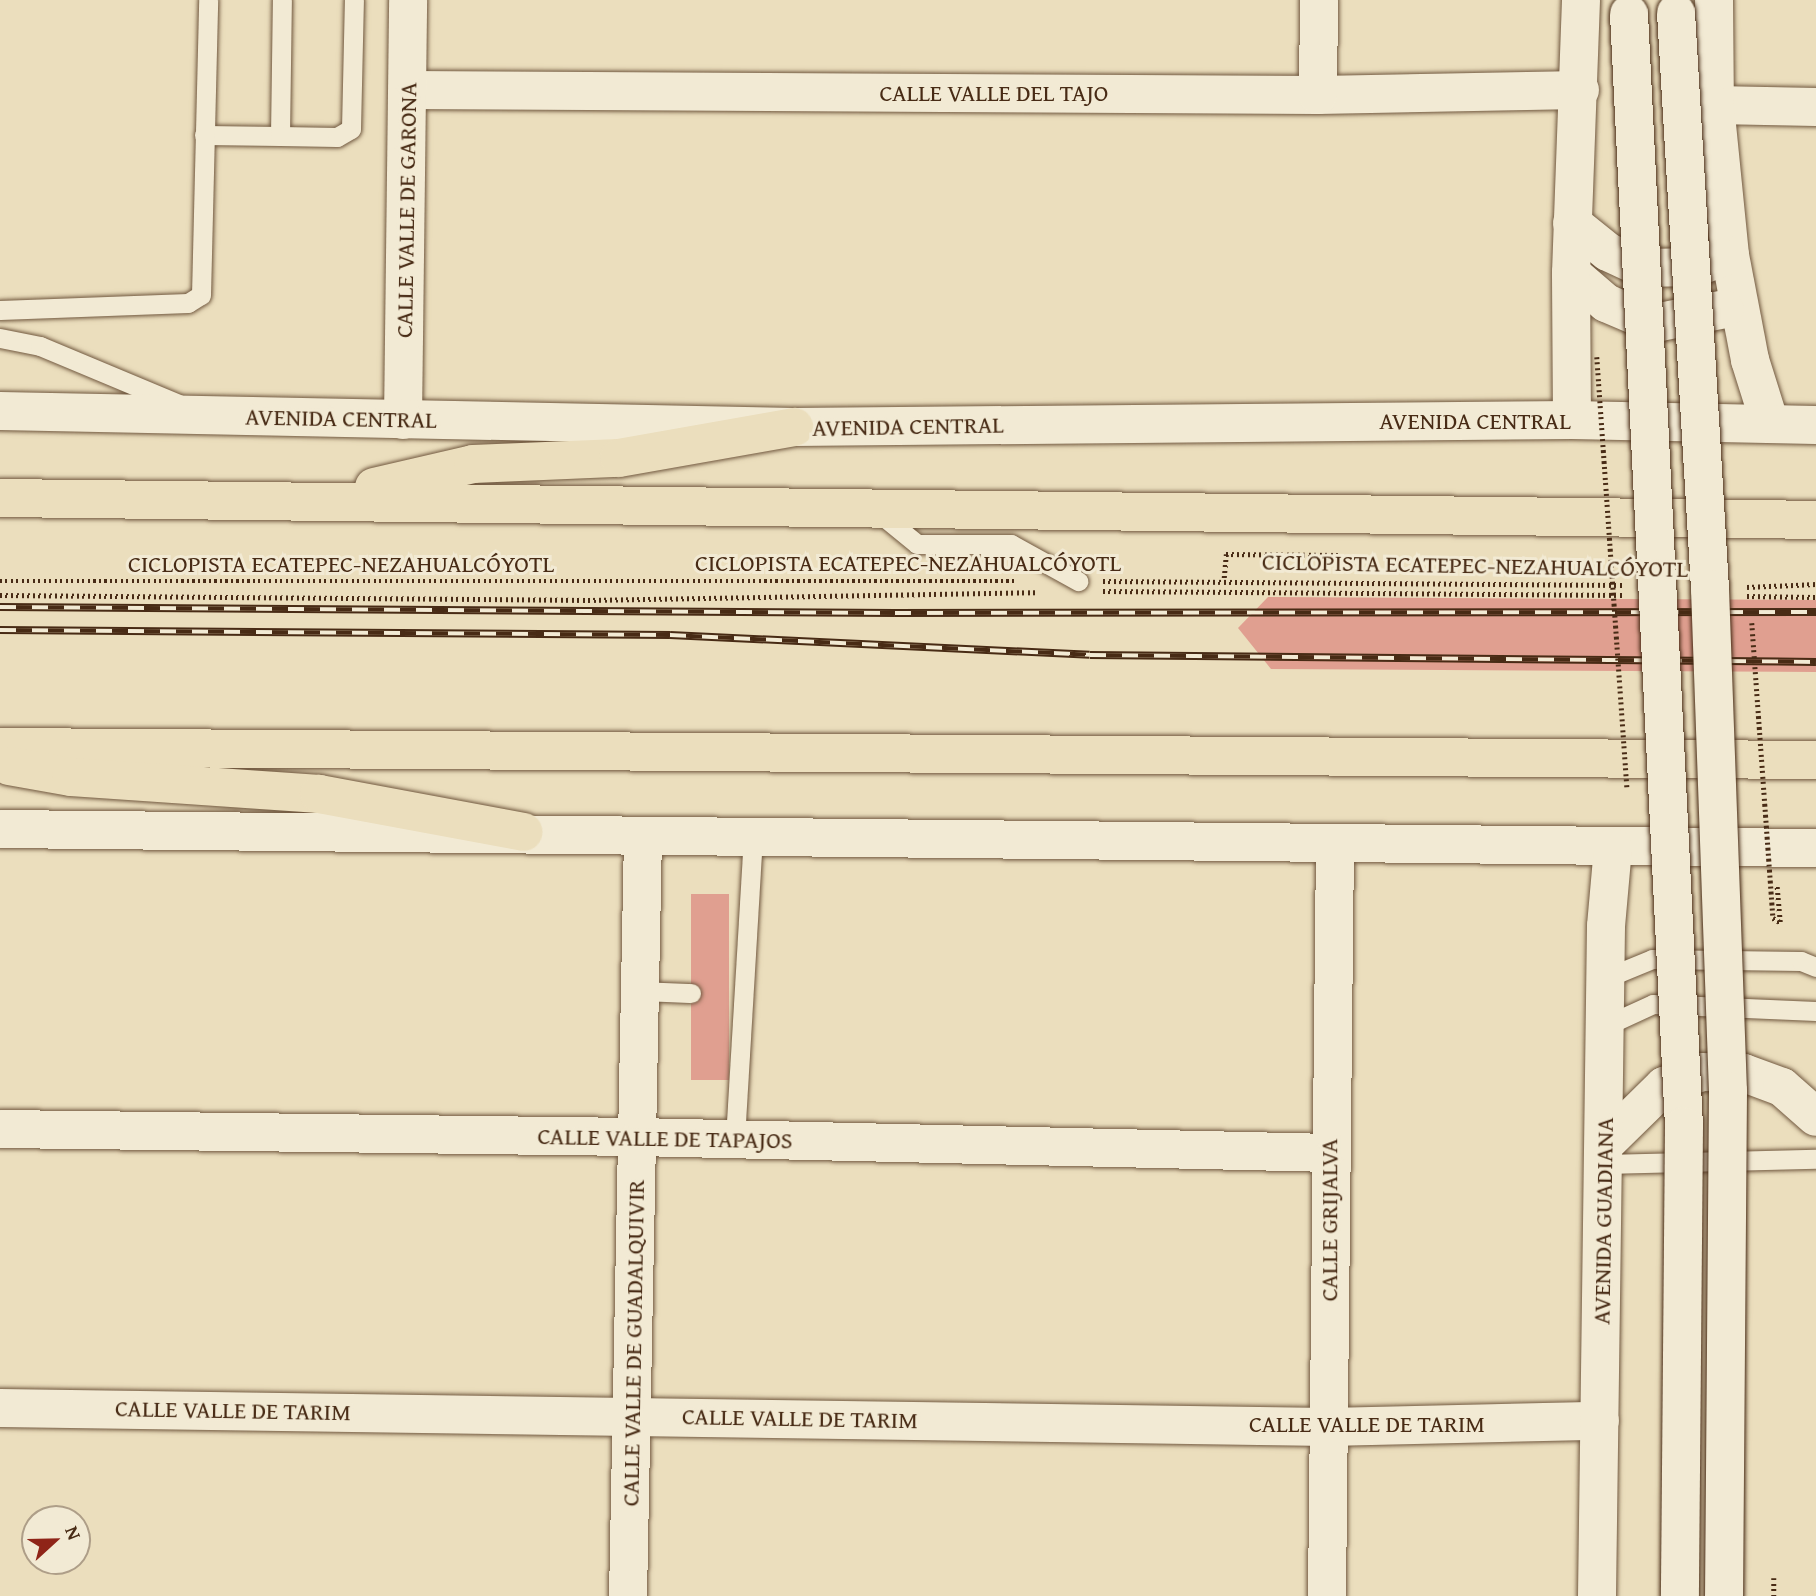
<!DOCTYPE html>
<html>
<head>
<meta charset="utf-8">
<style>
	body { margin:0 }
	#map { position:relative; width:1816px; height:1596px; overflow:hidden; background:#ebdebd; font-family:"Gentium Book Plus",serif }
	div>[style] { position:absolute }
	.building>* { inset:0; background:#e09f90; transform-origin:0 0 }
	.path>* { height:4.5px; margin-top:-2.25px; transform-origin:0; background:repeating-linear-gradient(90deg,#482b15 0 2px,transparent 0 5.5px) }
	.roads { filter:drop-shadow(0 0 2px #71583f) drop-shadow(0 0 2px #71583f) }
	.lane>* { height:19px; margin:-9.5px; padding:0 9.5px; transform-origin:9.5px; border-radius:9.5px; background:#f2ead4 }
	.street>* { height:38px; margin:-19px; padding:0 19px; transform-origin:19px; border-radius:19px; background:#f2ead4 }
	.secondary>* { height:38px; margin:-19px; padding:0 19px; transform-origin:19px; border-radius:19px; background:#f2ead4 }
	.highway>* { height:38px; margin:-19px; padding:0 19px; transform-origin:19px; border-radius:19px; background:#ebdebd }
	.rail>* { height:8px; margin-top:-4px; transform-origin:0; background:repeating-linear-gradient(90deg,#f2ead4 0 16px,#482b15 0 32px); box-sizing:border-box; border-block:2px solid #482b15 }
	.path-bridge>* { height:4.5px; margin-top:-2.25px; transform-origin:0; background:repeating-linear-gradient(90deg,#482b15 0 2px,transparent 0 5.5px) }
	.bridges { filter:drop-shadow(0 0 2px #482b15) drop-shadow(0 0 2px #482b15) }
	.secondary-bridge>* { height:38px; margin:-19px; padding:0 19px; transform-origin:19px; border-radius:19px; background:#f2ead4 }
	span { translate:-50% -50%; white-space:nowrap; text-align:center; line-height:1.15; -webkit-text-stroke:6px #f2ead4; paint-order:stroke }
	.street-label { font-size:24px; color:#482b15 }
	.north { position:absolute; left:21px; top:1505px; width:70px; height:70px; box-sizing:border-box; background:#f2ead4; border:2px solid #ae9e88; border-radius:50%; rotate:68deg; font-size:19px; font-weight:700; line-height:28px; text-align:center; color:#482b15 }
	.north::after { content:''; display:block; margin:auto; width:24px; height:32px; background:#8f2418; clip-path:polygon(50% 0,100% 100%,50% 72%,0 100%) }
</style>
</head>
<body>
<div id="map">
	<div class="building">
		<i style="clip-path:polygon(1268px 597px,1816px 600px,1816px 672px,1271px 669px,1238px 628px)"></i>
		<i style="left:691px;top:894px;width:38px;height:186px"></i>
	</div>
	<div class="path">
		<i style="left:1224px;top:578px;width:24px;rotate:-85deg"></i>
		<i style="left:1226px;top:554px;width:115px;rotate:0.5deg"></i>
		<i style="left:0;top:581px;width:1017px"></i>
		<i style="left:1103px;top:581px;width:520px;rotate:0.44deg"></i>
		<i style="left:1747px;top:587px;width:69px;rotate:-2.5deg"></i>
		<i style="left:1103px;top:591px;width:520px;rotate:0.44deg"></i>
		<i style="left:0;top:595px;width:588px;rotate:0.49deg"></i>
		<i style="left:588px;top:600px;width:450px;rotate:-1deg"></i>
		<i style="left:1747px;top:596px;width:69px;rotate:0.8deg"></i>
		<i style="left:1773px;top:918px;width:8px;rotate:30deg"></i>
		<i style="left:1780px;top:922px;width:37px;rotate:-95deg"></i>
		<i style="left:1774px;top:1578px;width:18px;rotate:90deg"></i>
	</div>
	<div class="roads">
		<div class="lane">
			<i style="left:204px;top:135px;width:76px;rotate:0.8deg"></i>
			<i style="left:280px;top:136px;width:136px;rotate:-89.2deg"></i>
			<i style="left:280px;top:136px;width:57px;rotate:1deg"></i>
			<i style="left:337px;top:137px;width:16px;rotate:-30deg"></i>
			<i style="left:351px;top:129px;width:129px;rotate:-88.7deg"></i>
			<i style="left:0;top:310px;width:188px;rotate:-2.1deg"></i>
			<i style="left:188px;top:303px;width:15px;rotate:-32deg"></i>
			<i style="left:201px;top:295px;width:295px;rotate:-88.6deg"></i>
			<i style="left:0;top:338px;width:41px;rotate:11.3deg"></i>
			<i style="left:40px;top:346px;width:153px;rotate:22.7deg"></i>
			<i style="left:879px;top:513px;width:49px;rotate:39.2deg"></i>
			<i style="left:917px;top:544px;width:94px"></i>
			<i style="left:1011px;top:544px;width:77px;rotate:28.9deg"></i>
			<i style="left:1606px;top:978px;width:50px;rotate:-22.4deg"></i>
			<i style="left:1652px;top:959px;width:149px;rotate:0.8deg"></i>
			<i style="left:1801px;top:961px;width:16px;rotate:22deg"></i>
			<i style="left:641px;top:991px;width:50px;rotate:2.3deg"></i>
			<i style="left:1605px;top:1026px;width:53px;rotate:-24.6deg"></i>
			<i style="left:1653px;top:1004px;width:163px;rotate:2.5deg"></i>
			<i style="left:735px;top:1139px;width:302px;rotate:-86.6deg"></i>
			<i style="left:1604px;top:1164px;width:212px;rotate:-1.4deg"></i>
		</div>
		<div class="street">
			<i style="left:408px;top:90px;width:910px;rotate:0.31deg"></i>
			<i style="left:1318px;top:95px;width:262px;rotate:-1.1deg"></i>
			<i style="left:1318px;top:95px;width:95px;rotate:-89.4deg"></i>
			<i style="left:1715px;top:105px;width:101px;rotate:1.1deg"></i>
			<i style="left:403px;top:420px;width:420px;rotate:-89.3deg"></i>
			<i style="left:0;top:1129px;width:637px;rotate:0.72deg"></i>
			<i style="left:637px;top:1137px;width:692px;rotate:1.32deg"></i>
			<i style="left:0;top:1408px;width:1328px;rotate:0.82deg"></i>
			<i style="left:1328px;top:1427px;width:272px;rotate:-1.3deg"></i>
			<i style="left:628px;top:1596px;width:759px;rotate:-88.87deg"></i>
			<i style="left:1327px;top:1596px;width:752px;rotate:-89.39deg"></i>
		</div>
		<div class="secondary">
			<i style="left:1714px;top:0;width:105px;rotate:89.5deg"></i>
			<i style="left:1715px;top:105px;width:151px;rotate:84.3deg"></i>
			<i style="left:1730px;top:255px;width:107px;rotate:79.2deg"></i>
			<i style="left:1750px;top:360px;width:67px;rotate:72.6deg"></i>
			<i style="left:1572px;top:223px;width:46px;rotate:38.9deg"></i>
			<i style="left:1608px;top:252px;width:38px;rotate:25deg"></i>
			<i style="left:1643px;top:268px;width:54px;rotate:-1.1deg"></i>
			<i style="left:1697px;top:267px;width:27px;rotate:-20deg"></i>
			<i style="left:1571px;top:273px;width:46px;rotate:40.6deg"></i>
			<i style="left:1606px;top:303px;width:39px;rotate:23deg"></i>
			<i style="left:1642px;top:318px;width:18px;rotate:13deg"></i>
			<i style="left:1660px;top:322px;width:66px;rotate:-11.3deg"></i>
			<i style="left:0;top:411px;width:794px;rotate:1.15deg"></i>
			<i style="left:794px;top:427px;width:778px;rotate:-0.52deg"></i>
			<i style="left:1572px;top:420px;width:244px;rotate:1.2deg"></i>
			<i style="left:1572px;top:420px;width:147px;rotate:-90.4deg"></i>
			<i style="left:1571px;top:273px;width:273px;rotate:-87.9deg"></i>
			<i style="left:0;top:829px;width:1816px;rotate:0.6deg"></i>
			<i style="left:1605px;top:1144px;width:83px;rotate:-44.5deg"></i>
			<i style="left:1664px;top:1086px;width:40px;rotate:-20.2deg"></i>
			<i style="left:1702px;top:1072px;width:42px;rotate:1.4deg"></i>
			<i style="left:1744px;top:1073px;width:40px;rotate:20.2deg"></i>
			<i style="left:1782px;top:1087px;width:45px;rotate:41.4deg"></i>
			<i style="left:1597px;top:1596px;width:670px;rotate:-89.23deg"></i>
			<i style="left:1606px;top:926px;width:79px;rotate:-84.9deg"></i>
		</div>
		<div class="highway">
			<i style="left:374px;top:487px;width:102px;rotate:-13.1deg"></i>
			<i style="left:473px;top:464px;width:146px;rotate:-2.4deg"></i>
			<i style="left:619px;top:458px;width:178px;rotate:-10deg"></i>
			<i style="left:0;top:498px;width:1816px;rotate:0.69deg"></i>
			<i style="left:0;top:747px;width:1816px;rotate:0.41deg"></i>
			<i style="left:9px;top:766px;width:63px;rotate:10.1deg"></i>
			<i style="left:71px;top:777px;width:249px;rotate:3.9deg"></i>
			<i style="left:319px;top:794px;width:208px;rotate:10.5deg"></i>
		</div>
	</div>
	<div class="rail">
		<i style="left:0;top:607px;width:895px;rotate:0.38deg"></i>
		<i style="left:895px;top:613px;width:921px;rotate:-0.06deg"></i>
		<i style="left:0;top:630px;width:670px;rotate:0.43deg"></i>
		<i style="left:670px;top:635px;width:420px;rotate:2.7deg"></i>
		<i style="left:1090px;top:655px;width:726px;rotate:0.55deg"></i>
	</div>
	<div class="path-bridge">
		<i style="left:1597px;top:357px;width:433px;rotate:86deg"></i>
		<i style="left:1752px;top:623px;width:296px;rotate:85.9deg"></i>
	</div>
	<div class="bridges">
		<div class="secondary-bridge">
			<i style="left:1676px;top:13px;width:577px;rotate:86.62deg"></i>
			<i style="left:1710px;top:589px;width:502px;rotate:87.95deg"></i>
			<i style="left:1728px;top:1091px;width:505px;rotate:90.45deg"></i>
			<i style="left:1629px;top:14px;width:1113px;rotate:87.17deg"></i>
			<i style="left:1684px;top:1126px;width:470px;rotate:90.5deg"></i>
		</div>
	</div>
	<div class="street-label">
		<span style="left:994px;top:93px">CALLE VALLE DEL TAJO</span>
		<span style="left:406px;top:210px;rotate:-89deg">CALLE VALLE DE GARONA</span>
		<span style="left:341px;top:418px;rotate:1deg">AVENIDA CENTRAL</span>
		<span style="left:1475px;top:421px">AVENIDA CENTRAL</span>
		<span style="left:908px;top:426px;rotate:-1deg">AVENIDA CENTRAL</span>
		<span style="left:908px;top:563px">CICLOPISTA ECATEPEC-NEZAHUALCÓYOTL</span>
		<span style="left:341px;top:564px">CICLOPISTA ECATEPEC-NEZAHUALCÓYOTL</span>
		<span style="left:1475px;top:565px;rotate:1deg">CICLOPISTA ECATEPEC-NEZAHUALCÓYOTL</span>
		<span style="left:665px;top:1138px;rotate:1deg">CALLE VALLE DE TAPAJOS</span>
		<span style="left:1329px;top:1220px;rotate:-90deg">CALLE GRIJALVA</span>
		<span style="left:1603px;top:1221px;rotate:-89deg">AVENIDA GUADIANA</span>
		<span style="left:633px;top:1343px;rotate:-89deg">CALLE VALLE DE GUADALQUIVIR</span>
		<span style="left:233px;top:1410px;rotate:1deg">CALLE VALLE DE TARIM</span>
		<span style="left:800px;top:1418px;rotate:1deg">CALLE VALLE DE TARIM</span>
		<span style="left:1367px;top:1424px">CALLE VALLE DE TARIM</span>
	</div>
	<div class="north">N</div>
</div>
</body>
</html>
